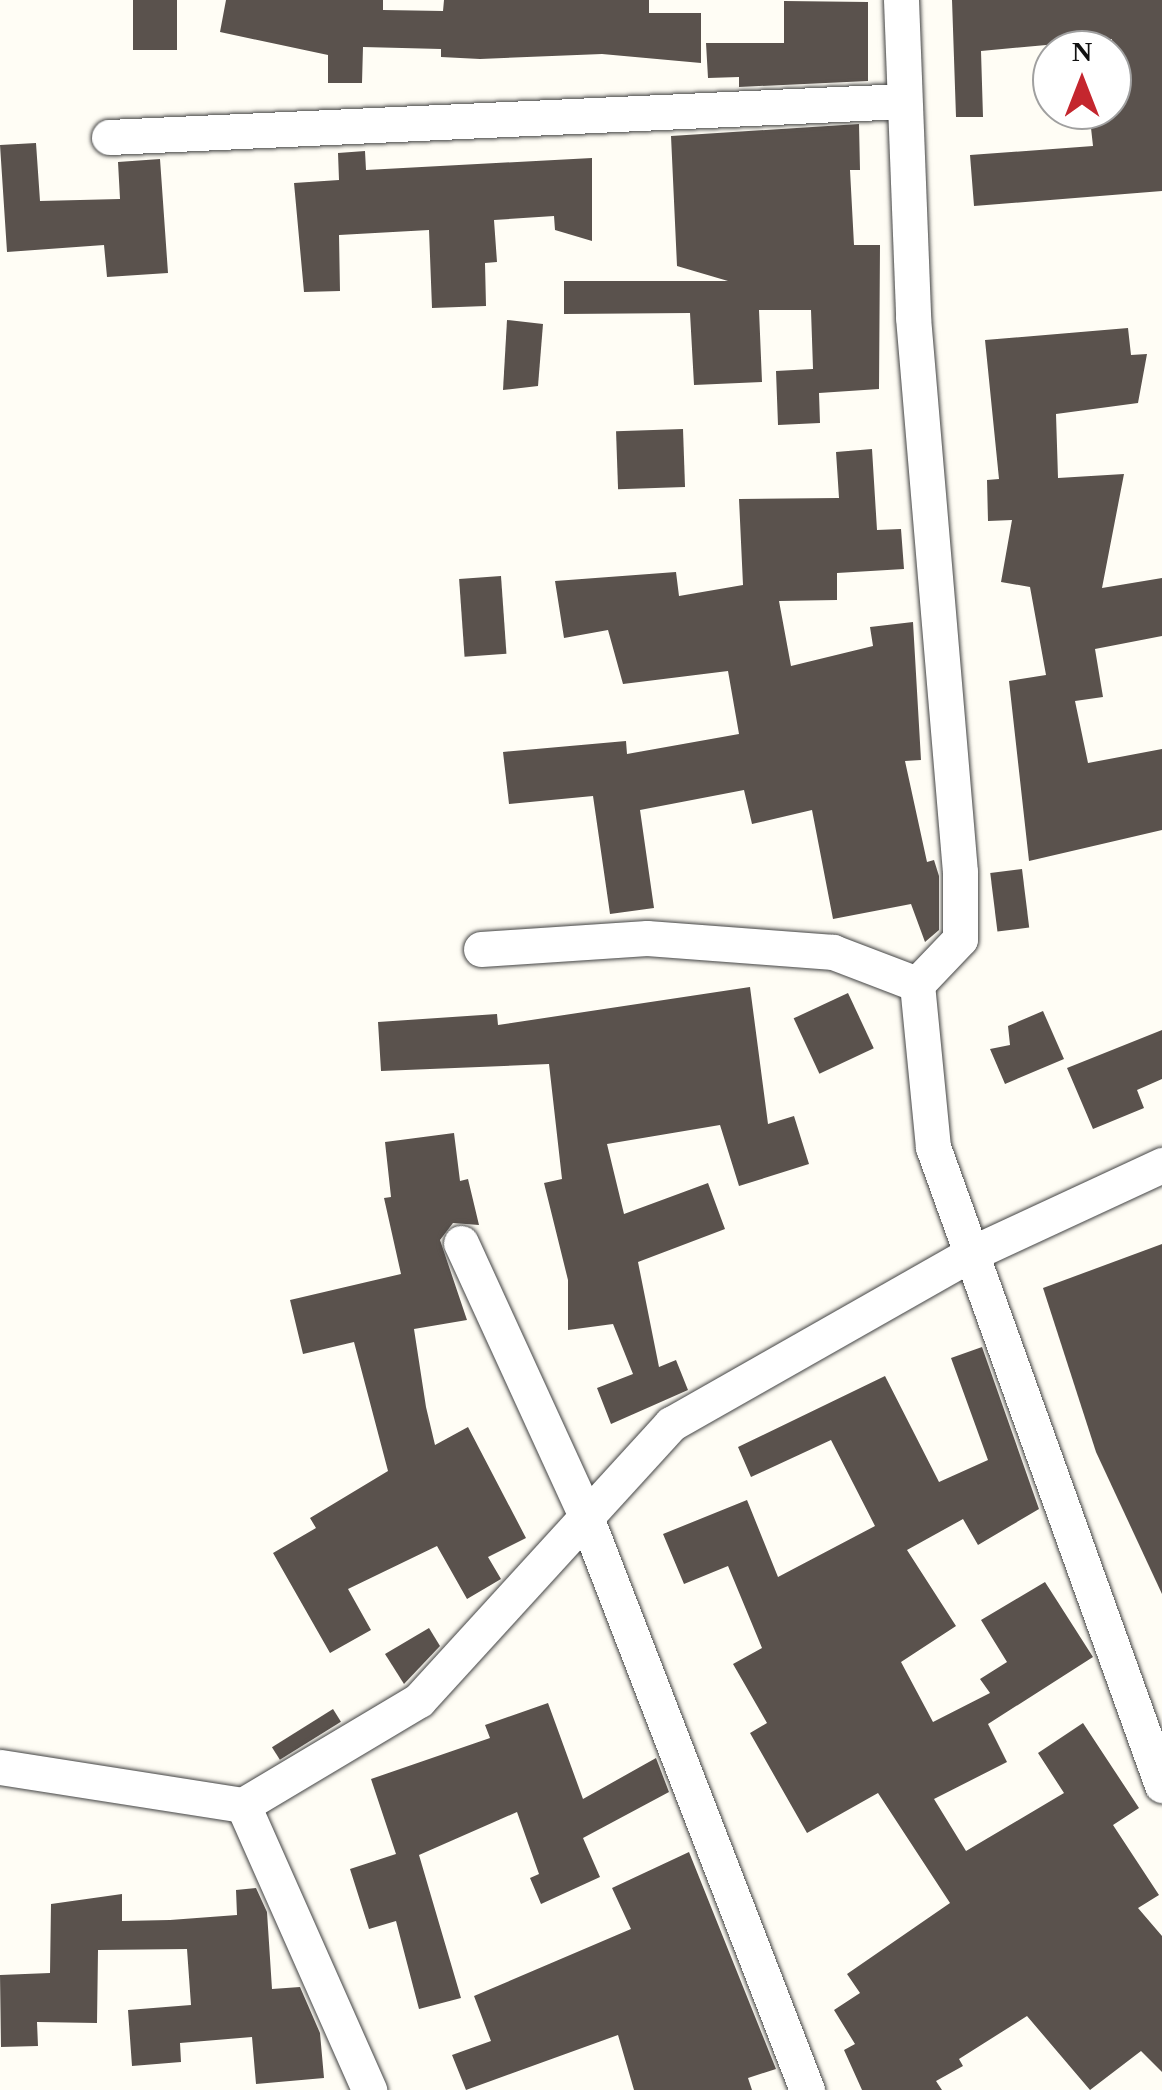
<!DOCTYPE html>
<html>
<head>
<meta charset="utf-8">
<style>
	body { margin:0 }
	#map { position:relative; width:1162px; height:2090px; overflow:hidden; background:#fffdf5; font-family:"Times New Roman",serif }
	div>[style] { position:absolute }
	.building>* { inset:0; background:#5a524d; transform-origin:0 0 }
	.roads { filter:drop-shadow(0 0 2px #444) drop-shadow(0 0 2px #444) }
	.street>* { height:35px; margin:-17.5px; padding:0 17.5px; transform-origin:17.5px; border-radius:17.5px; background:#fff }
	span { translate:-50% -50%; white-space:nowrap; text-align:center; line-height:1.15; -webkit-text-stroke:10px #fff; paint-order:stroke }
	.north { position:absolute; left:1032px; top:30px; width:100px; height:100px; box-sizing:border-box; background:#fff; border:2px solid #a0a0a0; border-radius:50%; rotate:0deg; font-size:28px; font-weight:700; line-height:40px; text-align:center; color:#111 }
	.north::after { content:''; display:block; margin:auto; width:35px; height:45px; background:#c4262e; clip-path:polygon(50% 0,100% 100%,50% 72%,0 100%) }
</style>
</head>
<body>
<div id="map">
	<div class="building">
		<i style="left:133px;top:0;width:44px;height:50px"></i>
		<i style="clip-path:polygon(226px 0,383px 0,383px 10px,443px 11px,444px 0,649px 0,649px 13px,701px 13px,701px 63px,602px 54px,480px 59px,441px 57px,441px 49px,363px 47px,362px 83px,328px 83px,328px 55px,220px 32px)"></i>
		<i style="clip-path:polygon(952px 0,1162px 0,1162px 191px,974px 206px,970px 155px,1093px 146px,1089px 110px,1112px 110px,1112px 39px,981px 51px,983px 117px,956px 117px)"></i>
		<i style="clip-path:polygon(784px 1px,868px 2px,868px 81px,739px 87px,739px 77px,708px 78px,706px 43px,784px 43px)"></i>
		<i style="clip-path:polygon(859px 124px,860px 170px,850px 170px,854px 245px,880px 245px,879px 389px,819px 393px,820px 423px,778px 425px,776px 371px,813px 369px,811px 310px,759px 310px,762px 382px,694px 385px,690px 313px,564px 314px,564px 281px,728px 281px,677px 266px,671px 136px)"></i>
		<i style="clip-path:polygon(36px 143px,40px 201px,120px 199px,118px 162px,160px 159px,168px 273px,107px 277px,104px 245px,7px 252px,0 145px)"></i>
		<i style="clip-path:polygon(365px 151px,366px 170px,592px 158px,592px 241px,555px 230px,554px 216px,494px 220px,497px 262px,485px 263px,486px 306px,432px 308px,429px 230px,339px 235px,340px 291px,304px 292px,294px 183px,339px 180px,338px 153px)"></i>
		<i style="clip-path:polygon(507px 320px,543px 324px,538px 386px,503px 390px)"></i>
		<i style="clip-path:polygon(1128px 328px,1131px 355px,1147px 354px,1138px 403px,1056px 414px,1058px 478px,1124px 474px,1102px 588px,1162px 578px,1162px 636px,1095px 649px,1103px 697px,1075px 701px,1088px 763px,1162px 749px,1162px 830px,1029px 861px,1009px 681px,1046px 675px,1030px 587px,1001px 582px,1012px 520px,988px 521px,987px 480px,999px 479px,985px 340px)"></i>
		<i style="left:683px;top:429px;width:58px;height:67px;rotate:88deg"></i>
		<i style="clip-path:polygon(872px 449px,877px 530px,901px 529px,904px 569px,837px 573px,837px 600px,779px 601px,791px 666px,873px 646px,870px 627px,913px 622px,921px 760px,905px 761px,927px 862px,934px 860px,939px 876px,939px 930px,925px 942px,911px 904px,833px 919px,812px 810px,752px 824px,744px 790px,640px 810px,654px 908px,610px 914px,593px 796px,509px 804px,503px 752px,626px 741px,627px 754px,739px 734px,728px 671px,623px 684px,608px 630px,564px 638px,555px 581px,676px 572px,679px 596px,743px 585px,739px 499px,839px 498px,836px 452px)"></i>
		<i style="left:501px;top:576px;width:78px;height:42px;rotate:86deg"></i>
		<i style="left:1022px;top:869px;width:59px;height:32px;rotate:83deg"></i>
		<i style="clip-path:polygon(750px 987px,768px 1124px,794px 1116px,809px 1164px,739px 1186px,720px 1125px,607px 1144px,624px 1214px,708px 1183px,725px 1229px,638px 1262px,659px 1367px,676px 1360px,688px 1390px,611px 1424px,597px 1388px,633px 1374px,613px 1324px,568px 1330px,568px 1280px,544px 1183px,562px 1179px,549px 1064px,381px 1071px,378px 1022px,497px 1014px,498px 1025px)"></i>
		<i style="left:848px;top:993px;width:61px;height:60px;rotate:65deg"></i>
		<i style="clip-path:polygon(1043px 1011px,1064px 1059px,1005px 1084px,990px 1049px,1010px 1045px,1008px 1026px)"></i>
		<i style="clip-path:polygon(1162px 1030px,1162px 1079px,1137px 1090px,1144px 1108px,1093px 1129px,1067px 1068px)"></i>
		<i style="clip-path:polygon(454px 1133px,460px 1181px,468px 1179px,479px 1225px,453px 1223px,440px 1240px,467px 1320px,414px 1329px,426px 1407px,435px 1445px,468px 1427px,526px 1538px,488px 1557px,501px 1579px,467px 1599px,437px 1546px,348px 1589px,371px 1630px,330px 1653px,273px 1553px,316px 1528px,310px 1518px,388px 1471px,354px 1342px,303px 1354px,290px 1300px,401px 1274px,384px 1198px,391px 1197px,385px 1142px)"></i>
		<i style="clip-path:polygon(1162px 1244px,1162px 1594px,1096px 1452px,1043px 1288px)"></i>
		<i style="clip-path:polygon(982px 1347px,1039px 1509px,978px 1545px,963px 1519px,907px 1550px,956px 1626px,901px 1662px,933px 1722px,990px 1693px,980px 1679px,1007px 1662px,981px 1620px,1045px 1582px,1093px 1657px,988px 1724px,1007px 1762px,934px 1799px,966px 1851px,1064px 1793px,1038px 1753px,1083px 1723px,1139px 1808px,1113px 1825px,1159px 1895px,1138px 1908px,1162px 1936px,1162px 2072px,1141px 2051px,1090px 2090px,1027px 2016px,959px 2059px,963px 2066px,936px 2081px,942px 2090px,862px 2090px,844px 2050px,855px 2044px,834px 2010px,860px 1993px,847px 1974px,950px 1903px,878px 1793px,807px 1833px,750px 1733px,767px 1723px,733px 1664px,762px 1648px,728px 1566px,684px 1584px,663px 1534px,747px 1500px,778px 1577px,875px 1526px,831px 1440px,751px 1477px,738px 1447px,885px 1376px,939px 1482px,988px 1460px,951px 1358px)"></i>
		<i style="clip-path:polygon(429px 1628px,440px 1646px,404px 1684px,385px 1654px)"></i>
		<i style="clip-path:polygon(548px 1703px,583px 1799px,656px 1758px,669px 1792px,583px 1838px,600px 1877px,541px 1904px,530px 1878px,539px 1874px,517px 1812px,419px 1855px,461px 1998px,419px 2009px,396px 1921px,369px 1929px,350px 1869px,396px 1854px,371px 1779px,490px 1738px,485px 1725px)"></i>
		<i style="left:333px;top:1709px;width:15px;height:72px;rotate:58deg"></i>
		<i style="clip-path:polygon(689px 1852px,776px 2069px,748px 2078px,752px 2090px,634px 2090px,618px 2035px,466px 2090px,452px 2055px,491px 2041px,474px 1996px,631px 1929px,612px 1888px)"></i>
		<i style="clip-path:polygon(256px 1888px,267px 1912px,272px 1989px,300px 1987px,320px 2033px,324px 2078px,256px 2084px,252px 2037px,180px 2043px,181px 2062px,132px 2066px,128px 2010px,191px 2005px,187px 1949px,98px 1950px,97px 2023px,37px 2022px,38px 2046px,1px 2047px,0 1975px,50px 1973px,51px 1904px,122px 1894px,122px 1921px,170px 1920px,237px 1915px,236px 1890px)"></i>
	</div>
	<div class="roads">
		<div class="street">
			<i style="left:901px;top:0;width:317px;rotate:87.8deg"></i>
			<i style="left:913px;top:317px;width:557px;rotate:85.16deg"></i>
			<i style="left:960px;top:872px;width:67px;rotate:90deg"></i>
			<i style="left:960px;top:939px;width:62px;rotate:133.7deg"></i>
			<i style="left:917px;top:984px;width:164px;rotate:84.4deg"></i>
			<i style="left:933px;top:1147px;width:678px;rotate:70.26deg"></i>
			<i style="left:109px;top:137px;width:796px;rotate:-2.59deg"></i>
			<i style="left:481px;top:949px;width:166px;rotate:-3.8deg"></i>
			<i style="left:647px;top:938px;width:187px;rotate:4.3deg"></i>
			<i style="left:833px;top:952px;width:90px;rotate:20.9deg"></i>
			<i style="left:461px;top:1243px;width:296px;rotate:65.4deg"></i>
			<i style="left:584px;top:1512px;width:620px;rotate:68.9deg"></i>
			<i style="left:0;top:1767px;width:246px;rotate:8.9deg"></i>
			<i style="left:243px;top:1805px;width:205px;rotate:-30.8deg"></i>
			<i style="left:419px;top:1700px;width:374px;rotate:-47.6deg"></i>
			<i style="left:671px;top:1424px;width:342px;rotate:-29.6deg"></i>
			<i style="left:968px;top:1255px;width:214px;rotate:-24.9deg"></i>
			<i style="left:243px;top:1805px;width:312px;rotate:66.1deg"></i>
		</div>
	</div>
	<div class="north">N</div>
</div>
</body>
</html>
